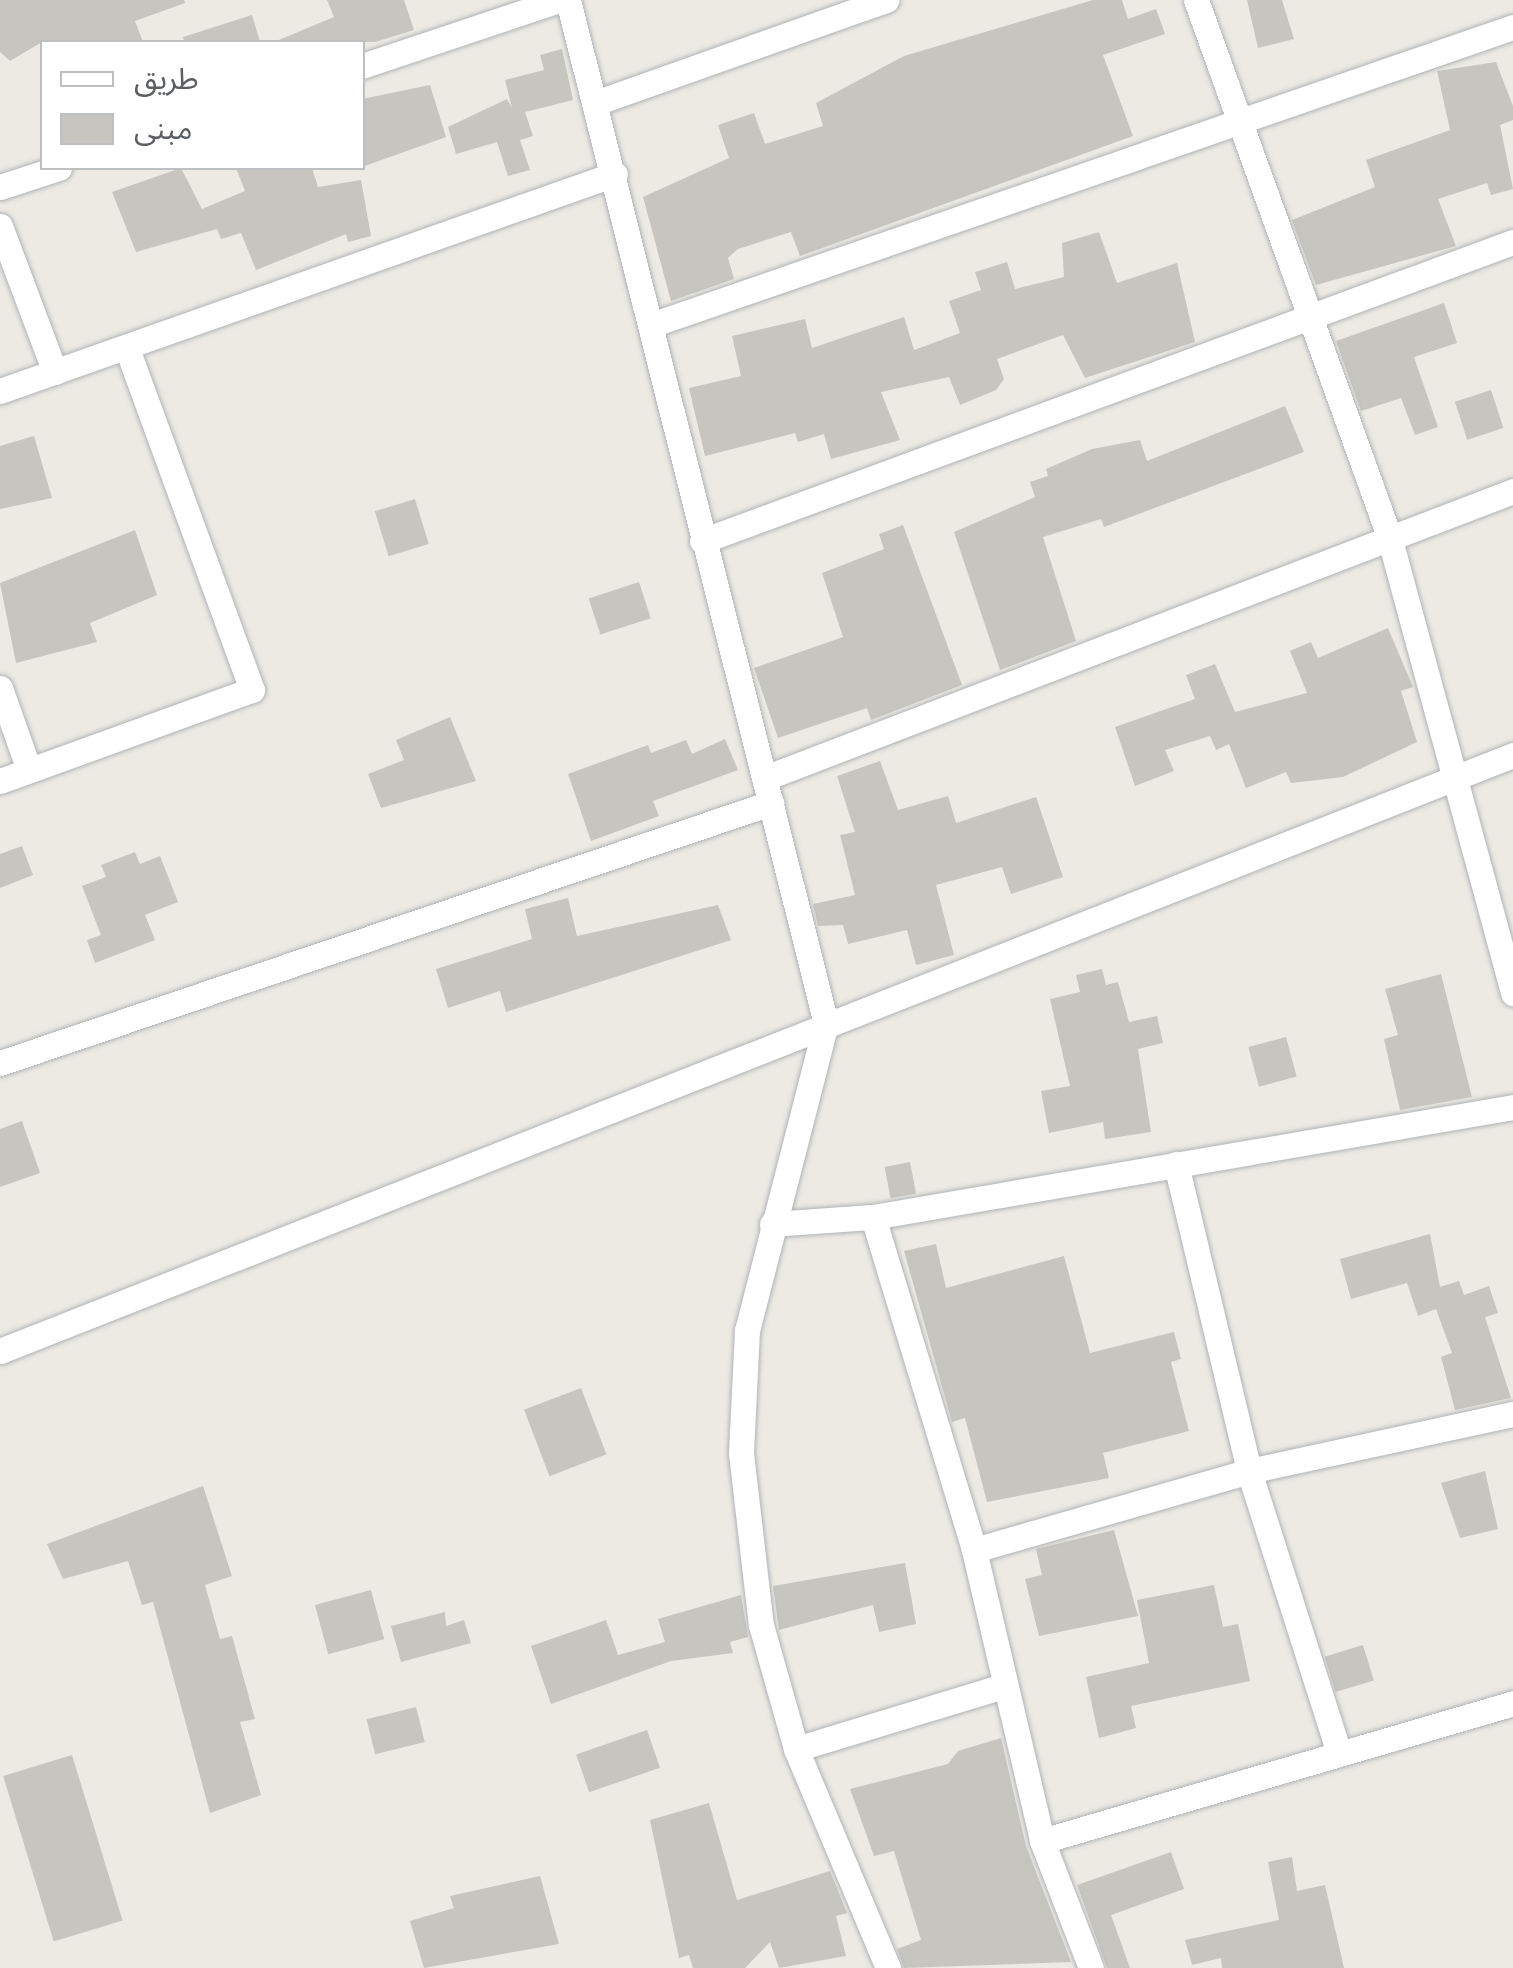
<!DOCTYPE html>
<html>
<head>
<meta charset="utf-8">
<style>
	body { margin:0 }
	#map { position:relative; width:1513px; height:1968px; overflow:hidden; background:#eceae3; font-family:Poppins,"Noto Sans Arabic",sans-serif }
	div>[style] { position:absolute }
	.building>* { inset:0; background:#c7c5c0; transform-origin:0 0 }
	.roads { filter:drop-shadow(0 0 2px #b0b3b7) drop-shadow(0 0 2px #b0b3b7) }
	.minor>* { height:25px; margin:-12.5px; padding:0 12.5px; transform-origin:12.5px; border-radius:12.5px; background:#fff }
	span { translate:-50% -50%; white-space:nowrap; text-align:center; line-height:1.15; -webkit-text-stroke:9px #fff; paint-order:stroke }
	.legend { position:absolute; left:40px; top:40px; width:325px; height:130px; box-sizing:border-box; background:#fff; border:2px solid #bdbfc0; margin:0; padding:12px 18px; list-style:none; font-size:30px; color:#5b5e62 }
	.legend li { display:flex; align-items:center; gap:20px; height:50px }
	.legend b { width:50px; border:2px solid #bdbfc0 }
</style>
</head>
<body>
<div id="map">
	<div class="building">
		<i style="clip-path:polygon(0 0,184px 0,185px 3px,135px 21px,143px 42px,42px 42px,10px 61px,0 52px)"></i>
		<i style="clip-path:polygon(327px 0,404px 0,414px 30px,375px 42px,274px 42px,334px 17px)"></i>
		<i style="clip-path:polygon(1093px 0,1122px 0,1128px 19px,1156px 9px,1165px 34px,1103px 55px,1133px 136px,800px 256px,791px 232px,738px 249px,728px 258px,734px 279px,671px 301px,643px 197px,729px 158px,718px 125px,754px 113px,765px 144px,823px 126px,816px 103px,904px 56px)"></i>
		<i style="clip-path:polygon(1247px 0,1282px 0,1294px 39px,1258px 48px)"></i>
		<i style="clip-path:polygon(252px 15px,260px 42px,184px 42px,183px 37px)"></i>
		<i style="clip-path:polygon(562px 49px,573px 100px,525px 112px,533px 136px,520px 140px,530px 170px,508px 176px,497px 142px,456px 154px,448px 127px,507px 99px,512px 108px,505px 80px,544px 70px,540px 55px)"></i>
		<i style="clip-path:polygon(1496px 62px,1513px 106px,1513px 120px,1500px 125px,1513px 189px,1491px 195px,1487px 183px,1438px 199px,1456px 246px,1316px 285px,1292px 220px,1375px 187px,1366px 160px,1450px 130px,1437px 71px)"></i>
		<i style="clip-path:polygon(430px 85px,446px 137px,362px 167px,362px 99px)"></i>
		<i style="clip-path:polygon(181px 168px,202px 209px,245px 191px,236px 168px,312px 168px,318px 187px,361px 180px,371px 236px,348px 242px,346px 234px,256px 270px,241px 233px,221px 239px,217px 229px,136px 252px,112px 192px)"></i>
		<i style="clip-path:polygon(1099px 232px,1117px 283px,1177px 263px,1195px 342px,1085px 378px,1063px 335px,997px 359px,1004px 379px,996px 390px,960px 405px,949px 377px,881px 392px,900px 440px,831px 459px,824px 434px,798px 442px,795px 433px,705px 456px,689px 388px,741px 376px,732px 336px,805px 319px,812px 348px,904px 317px,914px 350px,960px 333px,949px 301px,981px 290px,975px 272px,1007px 262px,1015px 289px,1064px 277px,1062px 243px)"></i>
		<i style="clip-path:polygon(1444px 303px,1457px 343px,1414px 357px,1438px 427px,1415px 435px,1401px 398px,1361px 411px,1336px 341px)"></i>
		<i style="left:1491px;top:390px;width:40px;height:38px;rotate:72deg"></i>
		<i style="clip-path:polygon(1285px 406px,1304px 452px,1104px 527px,1101px 519px,1043px 537px,1076px 641px,1000px 670px,954px 532px,1035px 497px,1030px 482px,1048px 476px,1046px 469px,1092px 449px,1140px 440px,1147px 461px)"></i>
		<i style="clip-path:polygon(34px 436px,52px 498px,0 509px,0 446px)"></i>
		<i style="left:415px;top:499px;width:47px;height:42px;rotate:73deg"></i>
		<i style="clip-path:polygon(903px 525px,962px 685px,871px 720px,867px 708px,778px 738px,754px 668px,843px 637px,822px 573px,884px 549px,879px 534px)"></i>
		<i style="clip-path:polygon(135px 530px,157px 595px,90px 623px,97px 642px,16px 663px,0 583px)"></i>
		<i style="left:639px;top:582px;width:38px;height:53px;rotate:72deg"></i>
		<i style="clip-path:polygon(1388px 628px,1413px 687px,1401px 691px,1417px 742px,1343px 777px,1291px 783px,1286px 772px,1246px 788px,1229px 744px,1216px 750px,1210px 736px,1165px 750px,1174px 771px,1135px 786px,1115px 727px,1195px 699px,1186px 675px,1215px 664px,1235px 712px,1307px 693px,1290px 651px,1311px 642px,1318px 658px)"></i>
		<i style="clip-path:polygon(450px 717px,476px 781px,381px 808px,368px 774px,404px 760px,396px 740px)"></i>
		<i style="clip-path:polygon(725px 739px,738px 770px,653px 801px,659px 816px,591px 841px,568px 774px,648px 745px,651px 753px,686px 740px,692px 754px)"></i>
		<i style="clip-path:polygon(880px 761px,898px 810px,948px 796px,956px 823px,1036px 797px,1063px 877px,1011px 894px,1002px 867px,936px 885px,954px 955px,916px 965px,907px 930px,848px 944px,843px 925px,818px 926px,813px 904px,855px 895px,840px 835px,855px 832px,837px 776px)"></i>
		<i style="clip-path:polygon(22px 846px,33px 875px,0 888px,0 854px)"></i>
		<i style="clip-path:polygon(135px 852px,140px 864px,160px 856px,178px 902px,145px 915px,155px 940px,95px 963px,87px 940px,101px 935px,82px 886px,106px 877px,101px 865px)"></i>
		<i style="clip-path:polygon(568px 898px,577px 936px,718px 905px,731px 940px,506px 1012px,500px 991px,448px 1008px,436px 969px,532px 939px,525px 909px)"></i>
		<i style="clip-path:polygon(1102px 969px,1106px 985px,1118px 982px,1129px 1022px,1157px 1016px,1163px 1043px,1138px 1049px,1151px 1132px,1105px 1139px,1103px 1122px,1049px 1133px,1041px 1091px,1070px 1086px,1050px 999px,1080px 992px,1076px 975px)"></i>
		<i style="clip-path:polygon(1441px 974px,1472px 1097px,1400px 1110px,1384px 1039px,1398px 1035px,1385px 989px)"></i>
		<i style="left:1286px;top:1037px;width:41px;height:39px;rotate:75deg"></i>
		<i style="clip-path:polygon(22px 1121px,40px 1173px,0 1187px,0 1129px)"></i>
		<i style="left:910px;top:1162px;width:32px;height:26px;rotate:79deg"></i>
		<i style="clip-path:polygon(1430px 1234px,1440px 1287px,1459px 1281px,1464px 1295px,1489px 1286px,1498px 1313px,1485px 1317px,1511px 1398px,1455px 1410px,1441px 1357px,1452px 1353px,1436px 1309px,1418px 1316px,1407px 1283px,1351px 1299px,1340px 1259px)"></i>
		<i style="clip-path:polygon(936px 1244px,946px 1288px,1064px 1256px,1090px 1353px,1174px 1332px,1181px 1359px,1171px 1362px,1189px 1431px,1103px 1453px,1109px 1478px,987px 1502px,965px 1418px,952px 1422px,904px 1251px)"></i>
		<i style="left:581px;top:1388px;width:71px;height:61px;rotate:69deg"></i>
		<i style="clip-path:polygon(1485px 1471px,1498px 1529px,1460px 1538px,1441px 1483px)"></i>
		<i style="clip-path:polygon(203px 1486px,232px 1576px,205px 1585px,220px 1639px,232px 1636px,255px 1719px,240px 1722px,261px 1795px,210px 1813px,153px 1602px,142px 1605px,128px 1561px,63px 1579px,47px 1544px)"></i>
		<i style="clip-path:polygon(1114px 1530px,1138px 1616px,1039px 1636px,1025px 1579px,1042px 1575px,1036px 1549px)"></i>
		<i style="clip-path:polygon(905px 1563px,916px 1624px,879px 1632px,873px 1605px,779px 1630px,773px 1586px)"></i>
		<i style="clip-path:polygon(1214px 1585px,1223px 1627px,1238px 1624px,1250px 1681px,1131px 1706px,1136px 1728px,1099px 1738px,1086px 1677px,1149px 1663px,1137px 1600px)"></i>
		<i style="left:371px;top:1590px;width:51px;height:58px;rotate:75deg"></i>
		<i style="clip-path:polygon(741px 1595px,748px 1637px,730px 1642px,733px 1653px,671px 1661px,551px 1704px,531px 1646px,606px 1620px,618px 1655px,665px 1642px,658px 1619px)"></i>
		<i style="clip-path:polygon(445px 1612px,446px 1626px,464px 1620px,471px 1643px,401px 1662px,391px 1626px)"></i>
		<i style="left:1363px;top:1645px;width:37px;height:40px;rotate:73deg"></i>
		<i style="left:416px;top:1707px;width:36px;height:51px;rotate:76deg"></i>
		<i style="left:647px;top:1730px;width:40px;height:75px;rotate:71deg"></i>
		<i style="clip-path:polygon(1001px 1738px,1026px 1846px,1071px 1962px,904px 1968px,897px 1949px,921px 1940px,894px 1851px,874px 1856px,850px 1789px,948px 1764px,958px 1751px)"></i>
		<i style="left:72px;top:1755px;width:173px;height:72px;rotate:73deg"></i>
		<i style="clip-path:polygon(709px 1803px,737px 1900px,830px 1871px,847px 1913px,836px 1916px,846px 1956px,779px 1968px,770px 1942px,745px 1968px,693px 1968px,689px 1955px,679px 1958px,650px 1820px)"></i>
		<i style="clip-path:polygon(1171px 1852px,1184px 1889px,1111px 1915px,1130px 1968px,1107px 1968px,1077px 1885px)"></i>
		<i style="clip-path:polygon(1292px 1857px,1297px 1891px,1325px 1885px,1344px 1968px,1222px 1968px,1221px 1958px,1192px 1965px,1185px 1940px,1279px 1920px,1268px 1862px)"></i>
		<i style="clip-path:polygon(540px 1876px,559px 1944px,424px 1968px,410px 1921px,454px 1908px,450px 1896px)"></i>
	</div>
	<div class="roads">
		<div class="minor">
			<i style="left:568px;top:0;width:1055px;rotate:75.85deg"></i>
			<i style="left:826px;top:1023px;width:317px;rotate:104.4deg"></i>
			<i style="left:747px;top:1330px;width:123px;rotate:92.8deg"></i>
			<i style="left:741px;top:1453px;width:173px;rotate:83.4deg"></i>
			<i style="left:761px;top:1625px;width:129px;rotate:74.2deg"></i>
			<i style="left:796px;top:1749px;width:238px;rotate:67.2deg"></i>
			<i style="left:1196px;top:0;width:570px;rotate:70.2deg"></i>
			<i style="left:1389px;top:536px;width:474px;rotate:74.8deg"></i>
			<i style="left:362px;top:66px;width:208px;rotate:-18.5deg"></i>
			<i style="left:598px;top:102px;width:306px;rotate:-19.5deg"></i>
			<i style="left:0;top:187px;width:62px;rotate:-17.9deg"></i>
			<i style="left:0;top:226px;width:156px;rotate:69.4deg"></i>
			<i style="left:651px;top:325px;width:912px;rotate:-19.07deg"></i>
			<i style="left:0;top:391px;width:652px;rotate:-19.44deg"></i>
			<i style="left:702px;top:541px;width:864px;rotate:-20.24deg"></i>
			<i style="left:0;top:688px;width:87px;rotate:70.5deg"></i>
			<i style="left:765px;top:778px;width:801px;rotate:-20.99deg"></i>
			<i style="left:0;top:781px;width:268px;rotate:-19.9deg"></i>
			<i style="left:252px;top:690px;width:364px;rotate:-110.1deg"></i>
			<i style="left:0;top:1063px;width:814px;rotate:-18.64deg"></i>
			<i style="left:1176px;top:1164px;width:316px;rotate:76.6deg"></i>
			<i style="left:1249px;top:1471px;width:270px;rotate:-12.2deg"></i>
			<i style="left:873px;top:1217px;width:348px;rotate:73.1deg"></i>
			<i style="left:974px;top:1550px;width:299px;rotate:76.8deg"></i>
			<i style="left:1042px;top:1841px;width:136px;rotate:68.9deg"></i>
			<i style="left:772px;top:1224px;width:101px;rotate:-4deg"></i>
			<i style="left:873px;top:1217px;width:649px;rotate:-9.75deg"></i>
			<i style="left:0;top:1351px;width:1626px;rotate:-21.5deg"></i>
			<i style="left:974px;top:1550px;width:286px;rotate:-16deg"></i>
			<i style="left:1249px;top:1471px;width:296px;rotate:72.3deg"></i>
			<i style="left:796px;top:1749px;width:217px;rotate:-16.9deg"></i>
			<i style="left:1042px;top:1841px;width:491px;rotate:-16.3deg"></i>
		</div>
	</div>
	<ul class="legend">
	<li><b style="height:12px;background:#fff"></b>طريق</li>
	<li><b style="height:28px;background:#c7c5c0"></b>مبنى</li>
	</ul>
</div>
</body>
</html>
